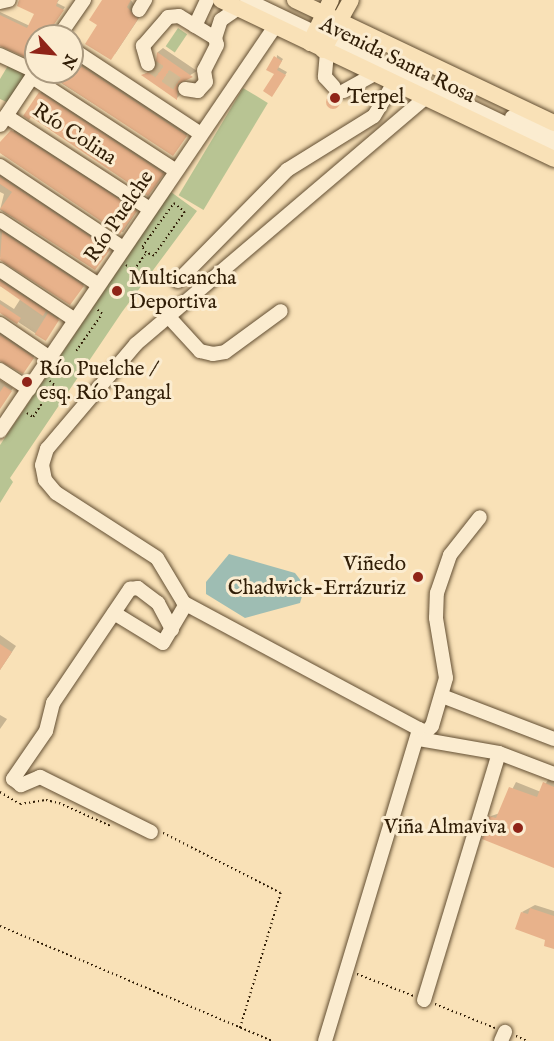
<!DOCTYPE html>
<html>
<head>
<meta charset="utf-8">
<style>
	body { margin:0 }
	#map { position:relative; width:554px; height:1041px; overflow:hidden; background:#f9e1b7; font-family:"IM FELL English",serif }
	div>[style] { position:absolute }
	.green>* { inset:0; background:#b8c493; transform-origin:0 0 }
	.water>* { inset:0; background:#9ebdb3 }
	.shadow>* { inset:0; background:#0003; transform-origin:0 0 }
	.building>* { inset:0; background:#e8b28b; transform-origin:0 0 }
	.round { border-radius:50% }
	.minor-tunnel>* { height:14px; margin-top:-7px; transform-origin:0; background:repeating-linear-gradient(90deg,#d1ba94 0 14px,transparent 0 21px) }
	.path>* { height:1.5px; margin-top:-0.75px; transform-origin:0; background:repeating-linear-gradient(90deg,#301d06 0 1.5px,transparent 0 4.5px) }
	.roads { filter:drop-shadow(0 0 2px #624e32) drop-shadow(0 0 2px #624e32) }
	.minor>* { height:14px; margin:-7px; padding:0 7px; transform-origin:7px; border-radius:7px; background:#fbecd0 }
	.major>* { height:16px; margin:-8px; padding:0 8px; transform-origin:8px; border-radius:8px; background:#f9e1b7 }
	.dots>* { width:16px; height:16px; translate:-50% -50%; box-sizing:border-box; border:3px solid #fbecd0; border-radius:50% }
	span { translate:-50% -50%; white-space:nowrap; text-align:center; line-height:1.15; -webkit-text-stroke:6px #fbecd0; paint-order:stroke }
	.street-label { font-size:21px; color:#301d06 }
	.poi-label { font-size:21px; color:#301d06 }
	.left { translate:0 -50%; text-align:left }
	.right { translate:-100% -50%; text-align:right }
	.north { position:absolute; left:24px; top:24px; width:60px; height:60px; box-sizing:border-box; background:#fbecd0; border:2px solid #aa997f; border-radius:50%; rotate:117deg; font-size:16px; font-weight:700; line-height:24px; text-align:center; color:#301d06 }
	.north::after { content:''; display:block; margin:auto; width:21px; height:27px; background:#8f2418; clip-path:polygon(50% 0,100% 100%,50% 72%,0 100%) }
</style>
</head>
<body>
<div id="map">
	<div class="green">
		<i style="left:178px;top:28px;width:11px;height:22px;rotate:34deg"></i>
		<i style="clip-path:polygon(9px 64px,28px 72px,9px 103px,0 99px,0 79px)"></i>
		<i style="left:243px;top:88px;width:29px;height:125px;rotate:31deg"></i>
		<i style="clip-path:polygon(171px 192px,197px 211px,122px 312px,10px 478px,13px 482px,0 503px,0 445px)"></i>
	</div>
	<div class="water">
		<i style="clip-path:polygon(229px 554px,295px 573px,305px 586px,300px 603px,245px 618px,206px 594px,206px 582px)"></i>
	</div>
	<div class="shadow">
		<i style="clip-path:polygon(21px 0,59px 0,57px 3px,65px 7px,45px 36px,36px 36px,29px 53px,0 46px,0 12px,30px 26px,36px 13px)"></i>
		<i style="clip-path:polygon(104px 0,131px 0,141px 15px,115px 54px,99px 25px)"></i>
		<i style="clip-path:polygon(163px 48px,197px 71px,182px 80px,182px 93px,177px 98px,143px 75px,157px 67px,158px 52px)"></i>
		<i style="clip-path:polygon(72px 55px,188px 133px,175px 152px,173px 154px,50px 76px,53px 72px,72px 72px)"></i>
		<i style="clip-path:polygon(277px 55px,283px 59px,278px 67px,287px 72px,274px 93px)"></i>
		<i style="clip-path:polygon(42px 91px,165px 171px,150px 192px,40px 93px)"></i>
		<i style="left:332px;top:95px;width:9px;height:10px;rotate:21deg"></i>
		<i style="left:15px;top:129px;width:147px;height:28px;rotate:33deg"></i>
		<i style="clip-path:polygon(0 172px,111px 247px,97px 266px,0 210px,4px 194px,0 192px)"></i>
		<i style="clip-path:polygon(0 227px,85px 283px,70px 303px,0 257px)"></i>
		<i style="clip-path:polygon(0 275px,60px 317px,44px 339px,0 310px,0 300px,14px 309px,21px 298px,0 286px)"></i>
		<i style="clip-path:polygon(0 331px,35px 355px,25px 370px,0 358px)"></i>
		<i style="clip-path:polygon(0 380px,13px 388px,0 407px)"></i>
		<i style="clip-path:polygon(0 635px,16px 646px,0 670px)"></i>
		<i style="clip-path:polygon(0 715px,7px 719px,0 729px)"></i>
		<i style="clip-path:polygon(549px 778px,554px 780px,554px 866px,484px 838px,491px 816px,500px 813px,516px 782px,541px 792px)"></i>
		<i style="clip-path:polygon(535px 905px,554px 911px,554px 947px,522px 912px)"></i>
	</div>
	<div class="building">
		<i style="clip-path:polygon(19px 0,58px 0,56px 6px,64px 10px,46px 36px,36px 36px,27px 58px,0 46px,0 15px,27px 28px,34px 14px,17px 6px)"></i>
		<i style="clip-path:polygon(102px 0,131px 0,127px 7px,138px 19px,111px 60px,85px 44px,97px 25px,89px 20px)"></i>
		<i style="clip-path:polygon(157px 52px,193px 77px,178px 84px,177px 100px,141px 75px,155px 70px)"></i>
		<i style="clip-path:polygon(274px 56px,282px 61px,277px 70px,286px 75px,272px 97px,263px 91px,274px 74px,266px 70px)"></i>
		<i style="clip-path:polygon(72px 60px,187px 136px,173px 156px,45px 72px,72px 72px)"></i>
		<i style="clip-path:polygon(39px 92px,164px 174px,148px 196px,31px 117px,29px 120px,23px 116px)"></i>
		<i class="round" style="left:326px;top:95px;width:14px;height:14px"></i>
		<i style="clip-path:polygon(11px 130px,137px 211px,120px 234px,0 153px,0 142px)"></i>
		<i style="clip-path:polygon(0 177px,110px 250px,95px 270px,0 209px,12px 192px,0 184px)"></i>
		<i style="clip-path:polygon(2px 232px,84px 286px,70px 305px,0 260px)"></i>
		<i style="clip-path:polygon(0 281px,46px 311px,43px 316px,0 286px)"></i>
		<i style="clip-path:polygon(0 304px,21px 318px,17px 324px,0 313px)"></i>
		<i style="left:48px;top:313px;width:13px;height:25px;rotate:32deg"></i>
		<i style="clip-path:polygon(0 335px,34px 358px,23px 374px,0 361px)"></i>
		<i style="clip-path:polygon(4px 386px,12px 391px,0 409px,0 392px)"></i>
		<i style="clip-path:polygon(0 644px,12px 652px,0 670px)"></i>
		<i style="clip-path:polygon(543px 782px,554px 787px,554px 868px,482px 839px,489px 816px,496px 818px,509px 787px,537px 797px)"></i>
		<i style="clip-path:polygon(530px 908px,554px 916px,554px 949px,544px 946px,545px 940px,515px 929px,521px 912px,528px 914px)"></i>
	</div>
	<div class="minor-tunnel">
		<i style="left:148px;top:64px;width:45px;rotate:34deg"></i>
	</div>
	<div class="path">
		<i style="left:174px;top:203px;width:14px;rotate:39deg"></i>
		<i style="left:185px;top:212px;width:54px;rotate:125.2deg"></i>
		<i style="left:154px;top:256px;width:9px;rotate:-159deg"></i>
		<i style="left:146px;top:253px;width:7px;rotate:-124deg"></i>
		<i style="left:142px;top:247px;width:54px;rotate:-54deg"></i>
		<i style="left:126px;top:265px;width:18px;rotate:34deg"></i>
		<i style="left:134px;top:270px;width:19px;rotate:-55deg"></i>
		<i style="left:76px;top:351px;width:45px;rotate:-54.9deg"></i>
		<i style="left:102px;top:314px;width:8px;rotate:-140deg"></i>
		<i style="left:27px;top:413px;width:7px;rotate:34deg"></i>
		<i style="left:33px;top:417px;width:38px;rotate:-57deg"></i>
		<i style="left:54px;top:385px;width:6px;rotate:-141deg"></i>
		<i style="left:0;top:792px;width:23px;rotate:31deg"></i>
		<i style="left:20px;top:804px;width:26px;rotate:-9deg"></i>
		<i style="left:46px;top:800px;width:13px;rotate:13deg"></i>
		<i style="left:59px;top:803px;width:57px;rotate:23.9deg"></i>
		<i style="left:163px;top:833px;width:132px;rotate:27deg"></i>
		<i style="left:281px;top:893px;width:142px;rotate:106.8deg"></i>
		<i style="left:0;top:926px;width:295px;rotate:22.9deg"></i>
		<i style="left:357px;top:974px;width:61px;rotate:21.1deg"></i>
		<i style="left:435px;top:1004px;width:65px;rotate:21.8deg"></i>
		<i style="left:516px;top:1036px;width:13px;rotate:23deg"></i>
	</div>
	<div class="roads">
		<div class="minor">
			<i style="left:247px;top:0;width:340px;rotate:25.6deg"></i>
			<i style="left:0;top:2px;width:9px;rotate:-13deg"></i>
			<i style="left:139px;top:10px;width:12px;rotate:-59deg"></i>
			<i style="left:195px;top:26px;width:29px;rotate:-65deg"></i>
			<i style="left:59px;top:36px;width:44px;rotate:-55.2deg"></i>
			<i style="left:215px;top:38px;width:19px;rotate:-72deg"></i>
			<i style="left:221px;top:20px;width:21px;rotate:-35deg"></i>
			<i style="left:72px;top:49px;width:154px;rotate:33.4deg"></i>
			<i style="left:327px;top:52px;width:25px;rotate:95deg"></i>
			<i style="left:325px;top:77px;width:13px;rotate:48deg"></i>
			<i style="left:0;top:55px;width:40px;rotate:25deg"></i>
			<i style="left:148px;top:64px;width:19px;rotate:-106deg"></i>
			<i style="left:143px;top:46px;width:38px;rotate:-49deg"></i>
			<i style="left:168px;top:17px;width:11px;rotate:-5deg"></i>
			<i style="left:179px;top:16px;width:42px;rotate:31.4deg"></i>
			<i style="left:215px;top:38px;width:7px;rotate:74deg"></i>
			<i style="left:217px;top:45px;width:28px;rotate:117deg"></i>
			<i style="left:204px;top:70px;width:12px;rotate:81deg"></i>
			<i style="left:206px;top:82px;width:12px;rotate:132deg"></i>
			<i style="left:198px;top:91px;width:13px;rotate:-171deg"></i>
			<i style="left:32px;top:77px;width:172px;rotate:33.1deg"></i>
			<i style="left:344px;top:91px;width:33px;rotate:-29deg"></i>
			<i style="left:6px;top:116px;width:171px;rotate:32.9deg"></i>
			<i style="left:512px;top:117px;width:47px;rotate:25.5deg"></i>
			<i style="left:0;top:125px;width:65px;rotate:-56.3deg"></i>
			<i style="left:0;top:166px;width:148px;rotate:33.7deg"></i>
			<i style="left:0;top:220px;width:118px;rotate:33.3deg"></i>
			<i style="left:0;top:270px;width:90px;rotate:33.7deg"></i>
			<i style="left:178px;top:281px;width:156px;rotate:-45.5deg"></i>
			<i style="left:287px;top:170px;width:102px;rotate:-31.8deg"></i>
			<i style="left:374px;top:116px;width:37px;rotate:-59deg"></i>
			<i style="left:167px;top:315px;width:49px;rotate:47.5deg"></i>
			<i style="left:200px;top:351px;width:13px;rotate:13deg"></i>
			<i style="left:213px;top:354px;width:12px;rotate:-9deg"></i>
			<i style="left:225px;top:352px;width:69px;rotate:-36.2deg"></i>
			<i style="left:0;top:324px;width:60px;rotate:34.2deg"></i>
			<i style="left:0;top:370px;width:35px;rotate:33deg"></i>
			<i style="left:0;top:431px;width:490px;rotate:-55.8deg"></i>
			<i style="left:114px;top:613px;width:57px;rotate:31.5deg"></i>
			<i style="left:163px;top:643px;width:45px;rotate:-59.5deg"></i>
			<i style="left:442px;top:696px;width:120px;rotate:21deg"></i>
			<i style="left:419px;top:739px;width:18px;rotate:-45deg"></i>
			<i style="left:432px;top:726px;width:50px;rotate:-73.7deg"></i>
			<i style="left:446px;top:678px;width:61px;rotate:-99.5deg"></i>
			<i style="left:436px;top:618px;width:25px;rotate:-88deg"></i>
			<i style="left:437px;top:593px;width:40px;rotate:-71.1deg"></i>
			<i style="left:450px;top:555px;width:48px;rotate:-51.7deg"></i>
			<i style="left:419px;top:739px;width:81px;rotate:9.9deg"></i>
			<i style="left:499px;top:753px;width:59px;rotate:20.9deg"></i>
			<i style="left:151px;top:832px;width:124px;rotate:-153.6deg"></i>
			<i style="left:40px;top:777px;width:21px;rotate:157deg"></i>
			<i style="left:21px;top:785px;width:10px;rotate:-143deg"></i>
			<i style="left:13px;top:779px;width:58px;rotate:-55.5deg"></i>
			<i style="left:46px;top:731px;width:29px;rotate:-76deg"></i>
			<i style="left:53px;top:703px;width:138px;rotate:-56deg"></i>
			<i style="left:130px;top:589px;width:8px;rotate:-7deg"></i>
			<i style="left:138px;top:588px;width:25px;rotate:37deg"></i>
			<i style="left:158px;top:603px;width:30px;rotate:62deg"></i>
			<i style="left:424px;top:1000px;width:258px;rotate:-73.1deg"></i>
			<i style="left:325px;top:1041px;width:326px;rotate:-73.2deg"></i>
			<i style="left:419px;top:729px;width:267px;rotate:-151.8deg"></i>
			<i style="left:184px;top:603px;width:52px;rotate:-121deg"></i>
			<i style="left:157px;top:558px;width:120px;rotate:-147.2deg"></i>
			<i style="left:56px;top:493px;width:17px;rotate:-130deg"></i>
			<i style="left:45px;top:480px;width:15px;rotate:-101deg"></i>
			<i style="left:42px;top:465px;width:17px;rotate:-73deg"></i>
			<i style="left:47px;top:449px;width:138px;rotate:-49.7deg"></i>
			<i style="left:136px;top:344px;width:378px;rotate:-40.4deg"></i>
			<i style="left:501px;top:1041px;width:10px;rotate:-66deg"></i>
		</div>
		<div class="major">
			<i style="left:221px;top:0;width:369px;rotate:25.5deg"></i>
			<i style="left:295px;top:0;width:287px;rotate:25.4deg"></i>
			<i style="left:310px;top:43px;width:48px;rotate:-64deg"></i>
			<i style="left:323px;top:50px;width:57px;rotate:-60.8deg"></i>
		</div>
	</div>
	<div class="dots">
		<i style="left:335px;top:98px;background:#8f2418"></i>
		<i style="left:117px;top:291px;background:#8f2418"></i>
		<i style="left:27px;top:382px;background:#8f2418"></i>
		<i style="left:418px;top:577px;background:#8f2418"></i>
		<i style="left:518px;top:828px;background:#8f2418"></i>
	</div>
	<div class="street-label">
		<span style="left:397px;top:61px;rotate:26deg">Avenida Santa Rosa</span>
		<span style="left:74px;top:135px;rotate:33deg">Río Colina</span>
		<span style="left:120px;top:217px;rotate:-56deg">Río Puelche</span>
	</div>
	<div class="poi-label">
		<span class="left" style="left:347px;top:98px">Terpel</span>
		<span class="left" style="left:129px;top:291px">Multicancha<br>Deportiva</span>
		<span class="left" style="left:39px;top:382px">Río Puelche /<br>esq. Río Pangal</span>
		<span class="right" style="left:406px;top:577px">Viñedo<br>Chadwick-Errázuriz</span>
		<span class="right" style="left:506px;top:828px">Viña Almaviva</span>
	</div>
	<div class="north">N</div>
</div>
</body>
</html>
